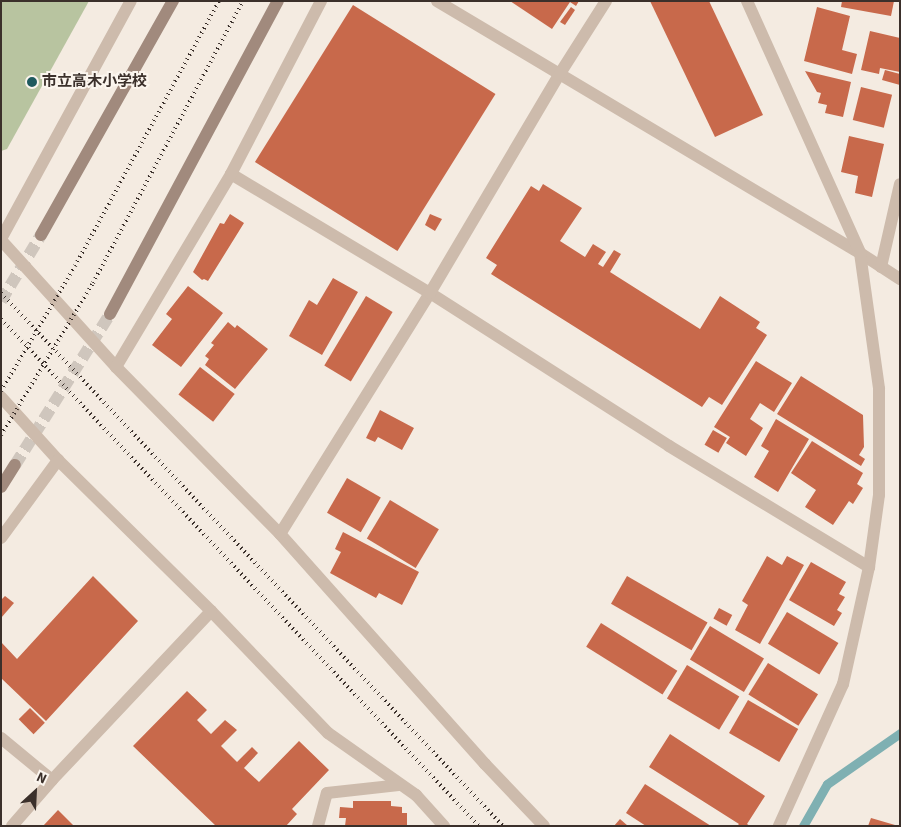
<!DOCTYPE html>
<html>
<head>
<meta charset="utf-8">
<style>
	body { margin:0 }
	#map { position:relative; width:901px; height:827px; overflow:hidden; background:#f4ebe1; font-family:"Source Sans 3","Noto Sans JP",sans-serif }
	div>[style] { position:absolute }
	.green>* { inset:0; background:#b8c4a0 }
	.stream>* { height:9px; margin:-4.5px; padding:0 4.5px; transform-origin:4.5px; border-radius:4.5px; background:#7fb0b2 }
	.building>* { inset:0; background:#c8694b; transform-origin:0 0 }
	.secondary-tunnel>* { height:12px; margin-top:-6px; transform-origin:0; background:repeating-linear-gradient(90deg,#cfc6bd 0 12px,transparent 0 18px) }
	.street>* { height:12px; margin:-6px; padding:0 6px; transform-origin:6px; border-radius:6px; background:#cdbbac }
	.secondary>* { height:12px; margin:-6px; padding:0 6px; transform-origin:6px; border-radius:6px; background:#a18a7d }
	.rail>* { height:4px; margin-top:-2px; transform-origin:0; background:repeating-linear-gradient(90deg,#3b302b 0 1px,transparent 0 5px) }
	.dots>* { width:14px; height:14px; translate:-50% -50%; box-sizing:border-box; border:2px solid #fbf5ee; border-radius:50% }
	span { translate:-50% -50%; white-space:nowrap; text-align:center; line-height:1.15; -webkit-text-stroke:4px #fbf5ee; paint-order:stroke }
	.poi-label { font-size:15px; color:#3b302b; font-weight:700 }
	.left { translate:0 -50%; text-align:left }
	.frame { position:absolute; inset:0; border:2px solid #3b302b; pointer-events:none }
	.north { position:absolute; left:10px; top:767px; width:50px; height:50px; -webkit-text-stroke:4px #fbf5ee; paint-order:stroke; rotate:25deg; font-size:14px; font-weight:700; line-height:20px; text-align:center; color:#3b302b }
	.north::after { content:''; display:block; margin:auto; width:18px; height:22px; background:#3b302b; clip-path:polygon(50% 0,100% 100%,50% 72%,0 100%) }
</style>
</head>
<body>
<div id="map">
	<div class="green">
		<i style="clip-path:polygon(1px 1px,89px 1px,7px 149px,1px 151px)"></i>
	</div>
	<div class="stream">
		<i style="left:803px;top:826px;width:48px;rotate:-60.3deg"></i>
		<i style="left:827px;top:784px;width:89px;rotate:-34.9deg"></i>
	</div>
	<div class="building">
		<i style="clip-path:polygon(510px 1px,579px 1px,576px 6px,570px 2px,552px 29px)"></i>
		<i style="clip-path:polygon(650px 1px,709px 1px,763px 115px,715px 137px)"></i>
		<i style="clip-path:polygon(842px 1px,894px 1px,891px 16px,841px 7px)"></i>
		<i style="left:353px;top:5px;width:168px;height:185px;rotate:32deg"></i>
		<i style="clip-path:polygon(571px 7px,575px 10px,565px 25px,560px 22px)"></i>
		<i style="clip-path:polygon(817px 7px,850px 16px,842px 50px,857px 54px,852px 74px,804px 61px)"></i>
		<i style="clip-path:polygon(870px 31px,900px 38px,900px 72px,880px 68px,879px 74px,861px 70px)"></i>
		<i style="clip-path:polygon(885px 70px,900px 74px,900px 85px,882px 80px)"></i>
		<i style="clip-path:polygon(805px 71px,851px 82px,843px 117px,825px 113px,827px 105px,818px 103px,821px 93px,817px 92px)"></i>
		<i style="left:861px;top:87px;width:32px;height:34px;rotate:14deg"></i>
		<i style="clip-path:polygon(849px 136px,884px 144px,872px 197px,855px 193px,858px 176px,841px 172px)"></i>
		<i style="clip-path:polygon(543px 184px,582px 208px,560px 241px,585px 257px,593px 244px,606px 252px,598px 264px,603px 267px,614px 250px,621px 254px,610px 272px,700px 329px,720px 296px,760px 322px,756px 328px,767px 335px,722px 405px,709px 397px,702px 407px,491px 274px,497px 265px,486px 258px,531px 186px,539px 191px)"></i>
		<i style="clip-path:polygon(230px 214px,244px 223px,208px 281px,204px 279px,202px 280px,193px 272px,220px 223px,224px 224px)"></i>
		<i style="clip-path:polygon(430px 214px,442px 219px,435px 231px,425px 225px)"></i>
		<i style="clip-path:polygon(333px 278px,358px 292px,322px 355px,289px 336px,309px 300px,317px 305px)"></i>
		<i style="clip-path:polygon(188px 286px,223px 313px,181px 367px,152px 345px,172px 319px,166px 314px)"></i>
		<i style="left:366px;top:296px;width:31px;height:81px;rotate:31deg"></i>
		<i style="clip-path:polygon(228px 322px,235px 328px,237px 325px,268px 349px,235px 389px,205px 365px,209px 359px,205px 356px,214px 345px,211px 343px)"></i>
		<i style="clip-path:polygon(756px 361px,792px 383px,774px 412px,760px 403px,750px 419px,763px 428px,746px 456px,726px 443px,730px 437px,714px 427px)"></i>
		<i style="left:200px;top:367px;width:44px;height:35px;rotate:38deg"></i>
		<i style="clip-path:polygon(801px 376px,863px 415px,864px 447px,859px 455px,865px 459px,861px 466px,777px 414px)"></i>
		<i style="clip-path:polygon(380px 410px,414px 428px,402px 450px,378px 437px,375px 442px,366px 438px)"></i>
		<i style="clip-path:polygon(776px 419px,809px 439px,778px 492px,754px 477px,769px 451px,761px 446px)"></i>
		<i style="left:713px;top:430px;width:16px;height:17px;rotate:30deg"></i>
		<i style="clip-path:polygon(812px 441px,863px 473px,857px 484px,863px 488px,853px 504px,849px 501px,833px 525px,805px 507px,816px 490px,791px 473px)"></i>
		<i style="left:347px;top:478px;width:39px;height:40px;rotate:30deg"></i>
		<i style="left:390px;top:500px;width:57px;height:45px;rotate:31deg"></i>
		<i style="clip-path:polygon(343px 532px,419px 572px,402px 605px,379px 593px,376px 598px,330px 573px,341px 552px,335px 549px)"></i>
		<i style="clip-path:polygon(767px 556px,782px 565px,787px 556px,804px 565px,760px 644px,735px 630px,748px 605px,742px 601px)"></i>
		<i style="clip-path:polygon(811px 562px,846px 582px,839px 594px,845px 597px,837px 610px,842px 613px,834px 626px,789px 600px)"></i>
		<i style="clip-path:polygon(93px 576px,138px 621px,46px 721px,1px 678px,1px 642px,17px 659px)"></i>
		<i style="left:627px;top:576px;width:93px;height:32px;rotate:30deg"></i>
		<i style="clip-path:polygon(5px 596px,14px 603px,1px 618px,1px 600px)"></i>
		<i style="left:719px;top:608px;width:15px;height:12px;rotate:28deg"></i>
		<i style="left:787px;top:612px;width:60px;height:37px;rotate:31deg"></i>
		<i style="left:601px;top:623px;width:90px;height:28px;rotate:32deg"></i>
		<i style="left:710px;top:626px;width:63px;height:39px;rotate:31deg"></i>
		<i style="left:768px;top:663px;width:59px;height:37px;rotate:32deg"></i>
		<i style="left:687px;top:665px;width:61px;height:39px;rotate:31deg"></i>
		<i style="clip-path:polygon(187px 691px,207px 710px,197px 720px,211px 734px,225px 720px,237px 730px,221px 746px,237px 762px,252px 747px,258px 753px,244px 768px,259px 782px,299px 741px,329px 770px,292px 809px,297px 814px,286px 826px,216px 826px,133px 746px)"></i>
		<i style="left:748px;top:700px;width:58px;height:38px;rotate:30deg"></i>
		<i style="left:30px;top:708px;width:21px;height:16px;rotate:45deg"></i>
		<i style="clip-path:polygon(670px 734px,765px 796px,747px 824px,750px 826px,737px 826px,739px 824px,649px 767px)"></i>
		<i style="clip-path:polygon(645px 784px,711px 826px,646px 826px,626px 813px)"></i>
		<i style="clip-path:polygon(353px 801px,391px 801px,391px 806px,402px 807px,402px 813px,407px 813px,407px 826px,345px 826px,346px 818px,339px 818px,340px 807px,353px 808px)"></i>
		<i style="clip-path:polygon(58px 810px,74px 826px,43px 826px)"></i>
		<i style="clip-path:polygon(871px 818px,895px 825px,895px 826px,868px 826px)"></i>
		<i style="clip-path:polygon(620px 819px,628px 826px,614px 826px)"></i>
	</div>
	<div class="secondary-tunnel">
		<i style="left:1px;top:301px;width:77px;rotate:-58.8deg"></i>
		<i style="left:15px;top:465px;width:178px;rotate:-57.8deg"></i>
	</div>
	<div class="street">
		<i style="left:437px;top:1px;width:492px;rotate:30.8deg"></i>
		<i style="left:860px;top:253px;width:48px;rotate:33deg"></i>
		<i style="left:747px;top:1px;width:276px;rotate:65.8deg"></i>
		<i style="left:860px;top:253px;width:137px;rotate:82deg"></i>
		<i style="left:879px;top:389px;width:106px;rotate:90deg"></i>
		<i style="left:879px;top:495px;width:73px;rotate:97.9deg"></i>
		<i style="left:869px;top:567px;width:120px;rotate:102.5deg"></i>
		<i style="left:843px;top:684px;width:156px;rotate:114.3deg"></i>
		<i style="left:231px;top:174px;width:232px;rotate:30.9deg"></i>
		<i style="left:430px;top:293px;width:284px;rotate:32.6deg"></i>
		<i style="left:669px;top:446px;width:234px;rotate:31.2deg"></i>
		<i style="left:1px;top:239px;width:271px;rotate:-61.4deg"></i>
		<i style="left:1px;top:240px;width:171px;rotate:47.8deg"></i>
		<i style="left:116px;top:367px;width:234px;rotate:45.5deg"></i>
		<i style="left:881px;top:267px;width:85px;rotate:-77.1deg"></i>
		<i style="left:116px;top:367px;width:225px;rotate:-59.2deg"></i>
		<i style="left:231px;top:174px;width:195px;rotate:-62.5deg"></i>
		<i style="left:1px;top:397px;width:85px;rotate:47.9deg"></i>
		<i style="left:58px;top:460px;width:215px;rotate:44.6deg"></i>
		<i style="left:211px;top:611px;width:169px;rotate:46.2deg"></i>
		<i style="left:328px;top:733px;width:108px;rotate:35.2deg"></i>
		<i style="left:416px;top:795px;width:42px;rotate:47.9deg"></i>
		<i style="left:1px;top:538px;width:97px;rotate:-53.8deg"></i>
		<i style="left:1px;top:738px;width:66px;rotate:39.5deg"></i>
		<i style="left:12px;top:826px;width:61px;rotate:-49deg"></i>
		<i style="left:52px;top:780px;width:232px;rotate:-46.7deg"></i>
		<i style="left:318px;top:826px;width:34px;rotate:-75deg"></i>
		<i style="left:327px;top:793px;width:72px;rotate:-6.3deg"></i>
		<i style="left:544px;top:826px;width:86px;rotate:-133.6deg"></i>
		<i style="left:485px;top:764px;width:308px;rotate:-131.7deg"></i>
		<i style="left:280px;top:534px;width:284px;rotate:-58.1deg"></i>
		<i style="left:430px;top:293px;width:253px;rotate:-59.4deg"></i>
		<i style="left:559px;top:75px;width:88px;rotate:-57.6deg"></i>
	</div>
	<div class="secondary">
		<i style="left:41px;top:235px;width:269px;rotate:-60.6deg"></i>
		<i style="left:110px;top:314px;width:355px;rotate:-61.8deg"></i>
		<i style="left:1px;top:487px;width:26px;rotate:-58deg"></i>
	</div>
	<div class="rail">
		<i style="left:1px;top:293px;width:732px;rotate:46.72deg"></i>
		<i style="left:1px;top:319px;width:697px;rotate:46.69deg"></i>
		<i style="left:1px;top:391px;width:145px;rotate:-59.4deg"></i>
		<i style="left:75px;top:266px;width:302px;rotate:-61.5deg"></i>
		<i style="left:1px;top:435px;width:178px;rotate:-58.8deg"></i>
		<i style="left:93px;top:283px;width:319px;rotate:-62deg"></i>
	</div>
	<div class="dots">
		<i style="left:32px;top:82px;background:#1f5a5e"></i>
	</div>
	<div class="poi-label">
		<span class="left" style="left:42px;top:82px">市立高木小学校</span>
	</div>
	<div class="frame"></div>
	<div class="north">N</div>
</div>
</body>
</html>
